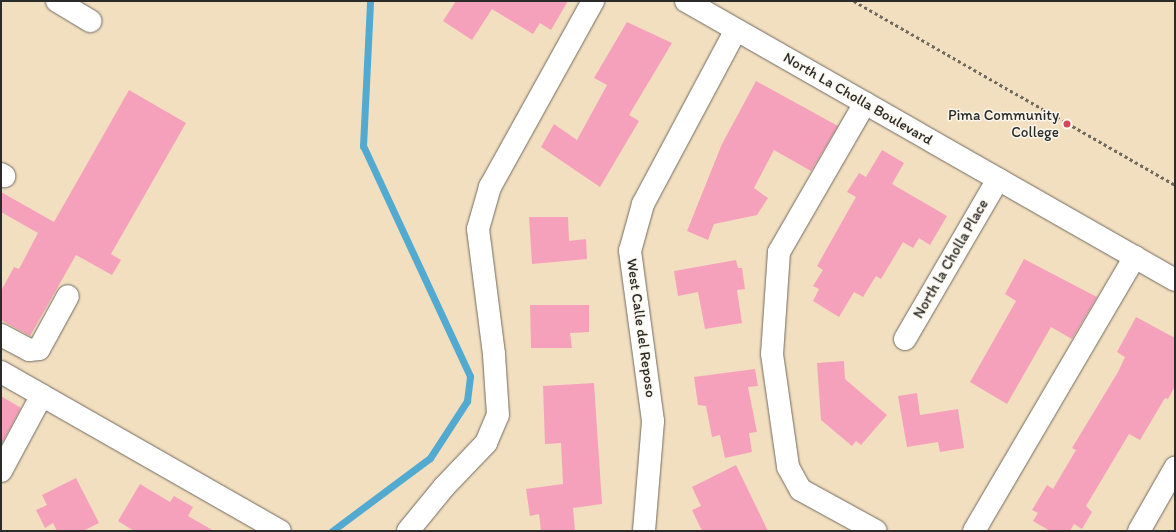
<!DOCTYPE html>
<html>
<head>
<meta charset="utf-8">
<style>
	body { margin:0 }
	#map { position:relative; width:1176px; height:532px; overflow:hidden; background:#f2dfc0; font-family:Itim,sans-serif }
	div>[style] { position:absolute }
	.stream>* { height:7px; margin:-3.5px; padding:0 3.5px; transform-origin:3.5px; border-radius:3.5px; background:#53aad0 }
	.building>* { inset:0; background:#f6a1bb }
	.path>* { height:2.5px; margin-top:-1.25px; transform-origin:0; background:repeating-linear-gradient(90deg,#716a5f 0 3px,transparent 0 6px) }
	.roads { filter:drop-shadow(0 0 1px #716a5f) drop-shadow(0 0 1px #716a5f) }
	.minor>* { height:22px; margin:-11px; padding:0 11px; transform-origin:11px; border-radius:11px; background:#fff }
	.dots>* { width:11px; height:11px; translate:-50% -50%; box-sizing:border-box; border:2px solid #fbf7ec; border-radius:50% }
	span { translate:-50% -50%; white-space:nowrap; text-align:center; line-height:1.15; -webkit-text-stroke:3px #fbf7ec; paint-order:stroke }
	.street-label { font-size:15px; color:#2b2b2b }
	.poi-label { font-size:15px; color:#2b2b2b }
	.right { translate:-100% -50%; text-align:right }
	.frame { position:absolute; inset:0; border:2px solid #2b2b2b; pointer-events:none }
</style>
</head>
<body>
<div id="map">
	<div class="stream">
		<i style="left:332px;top:531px;width:122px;rotate:-36.7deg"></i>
		<i style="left:430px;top:458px;width:68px;rotate:-57deg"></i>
		<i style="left:467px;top:401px;width:25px;rotate:-83deg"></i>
		<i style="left:470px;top:376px;width:254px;rotate:-114.9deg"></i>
		<i style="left:363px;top:146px;width:145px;rotate:-87.2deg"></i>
	</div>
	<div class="building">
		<i style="clip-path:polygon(456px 1px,568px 1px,551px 30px,540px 23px,533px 34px,492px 9px,472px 40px,443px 21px)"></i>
		<i style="clip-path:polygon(627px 22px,672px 43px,629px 115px,639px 121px,600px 187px,541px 147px,554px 124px,577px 140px,607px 85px,594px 78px)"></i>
		<i style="clip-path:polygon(756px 81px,838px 126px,811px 171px,774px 150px,754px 188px,768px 198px,757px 215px,714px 224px,708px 240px,687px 231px,722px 144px)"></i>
		<i style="clip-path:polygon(129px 90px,186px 123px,111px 254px,121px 260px,112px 275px,76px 255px,30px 336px,1px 320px,1px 291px,14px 267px,19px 269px,38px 233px,1px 212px,1px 192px,54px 222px)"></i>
		<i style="clip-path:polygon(882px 150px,904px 163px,892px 184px,947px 216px,930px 245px,919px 238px,913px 248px,903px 242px,881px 279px,876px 276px,863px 297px,854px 292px,839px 317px,813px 301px,819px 289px,813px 286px,823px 270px,817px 266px,856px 197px,847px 192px,859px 173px,866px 177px)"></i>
		<i style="clip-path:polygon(529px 217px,568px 217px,569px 241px,586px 239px,587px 259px,532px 264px)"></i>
		<i style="clip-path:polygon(1024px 259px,1097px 297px,1072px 339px,1051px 327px,1007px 404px,970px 382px,1016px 301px,1005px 294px)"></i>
		<i style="clip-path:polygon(736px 260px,738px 268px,742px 268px,745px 289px,737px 290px,742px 323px,705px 329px,698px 292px,678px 296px,674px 271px)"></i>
		<i style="clip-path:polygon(530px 305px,589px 305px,589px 332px,570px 333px,572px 348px,531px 348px)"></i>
		<i style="clip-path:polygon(1136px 317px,1175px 338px,1175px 386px,1168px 399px,1165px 398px,1140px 440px,1129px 434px,1086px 506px,1092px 512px,1082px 529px,1074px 524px,1070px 531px,1050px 531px,1033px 521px,1038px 513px,1032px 510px,1047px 485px,1053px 489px,1076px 450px,1072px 448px,1118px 372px,1125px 357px,1117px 352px)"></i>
		<i style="clip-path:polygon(844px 361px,845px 379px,887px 415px,861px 445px,856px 441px,852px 446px,821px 420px,817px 363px)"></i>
		<i style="clip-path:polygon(755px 369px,758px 386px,748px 387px,757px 432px,749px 433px,752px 452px,725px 458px,720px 435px,712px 437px,706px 406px,698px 405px,694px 377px)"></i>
		<i style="clip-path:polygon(594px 383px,602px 504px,573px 508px,575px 531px,541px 531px,539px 514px,530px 516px,526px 489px,563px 484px,561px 443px,545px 444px,543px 386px)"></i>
		<i style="clip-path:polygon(917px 393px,920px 415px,958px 409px,964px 448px,940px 452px,938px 442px,907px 447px,898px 396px)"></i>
		<i style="clip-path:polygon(1px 396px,21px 408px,1px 445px)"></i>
		<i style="clip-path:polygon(736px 465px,768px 531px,702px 531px,692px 510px,701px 506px,692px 487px)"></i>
		<i style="clip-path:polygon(76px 478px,99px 523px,83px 531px,57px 531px,53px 523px,45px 528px,36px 510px,47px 505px,42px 495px)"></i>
		<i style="clip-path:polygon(140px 484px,170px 502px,174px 496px,193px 507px,188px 516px,214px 531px,134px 531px,118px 521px)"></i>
	</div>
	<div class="path">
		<i style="left:854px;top:1px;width:370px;rotate:29.8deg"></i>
	</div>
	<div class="roads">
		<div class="minor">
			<i style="left:57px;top:1px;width:39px;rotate:31deg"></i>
			<i style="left:686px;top:1px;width:563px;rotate:29.71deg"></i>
			<i style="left:865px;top:103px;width:172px;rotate:120deg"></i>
			<i style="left:779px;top:252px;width:102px;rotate:93.9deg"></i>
			<i style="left:772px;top:354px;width:114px;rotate:81.9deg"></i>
			<i style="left:788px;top:467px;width:26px;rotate:61deg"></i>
			<i style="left:801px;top:490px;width:85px;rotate:28.7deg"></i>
			<i style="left:1px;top:174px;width:4px;rotate:34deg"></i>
			<i style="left:1px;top:335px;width:32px;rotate:28deg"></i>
			<i style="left:29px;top:350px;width:10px;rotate:-6deg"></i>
			<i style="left:39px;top:349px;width:60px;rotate:-61.3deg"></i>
			<i style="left:905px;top:339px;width:185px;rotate:-59.8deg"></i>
			<i style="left:1px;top:372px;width:321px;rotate:29.7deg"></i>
			<i style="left:1px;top:471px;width:86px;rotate:-61.7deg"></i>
			<i style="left:408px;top:531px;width:57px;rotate:-50.7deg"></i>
			<i style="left:444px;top:487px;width:61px;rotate:-46.3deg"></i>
			<i style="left:486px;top:443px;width:30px;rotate:-67deg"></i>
			<i style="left:498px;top:415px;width:61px;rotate:-93.8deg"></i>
			<i style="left:494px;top:354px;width:126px;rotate:-97.3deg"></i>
			<i style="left:478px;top:229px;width:44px;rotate:-74.1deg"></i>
			<i style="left:490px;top:187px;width:213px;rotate:-61deg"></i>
			<i style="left:644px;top:531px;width:110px;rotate:-85.3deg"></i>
			<i style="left:653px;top:421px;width:172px;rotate:-97.7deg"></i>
			<i style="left:630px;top:251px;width:49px;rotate:-74.5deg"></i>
			<i style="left:643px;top:204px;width:197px;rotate:-61.9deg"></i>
			<i style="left:974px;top:531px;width:318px;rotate:-59.6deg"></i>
			<i style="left:1139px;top:531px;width:73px;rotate:-60.3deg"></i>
		</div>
	</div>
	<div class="dots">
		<i style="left:1067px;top:124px;background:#d1495b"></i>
	</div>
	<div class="street-label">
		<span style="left:858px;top:99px;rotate:30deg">North La Cholla Boulevard</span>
		<span style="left:951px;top:259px;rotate:-60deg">North la Cholla Place</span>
		<span style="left:641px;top:328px;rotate:82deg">West Calle del Reposo</span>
	</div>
	<div class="poi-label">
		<span class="right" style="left:1059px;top:124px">Pima Community<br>College</span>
	</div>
	<div class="frame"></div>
</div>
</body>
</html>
